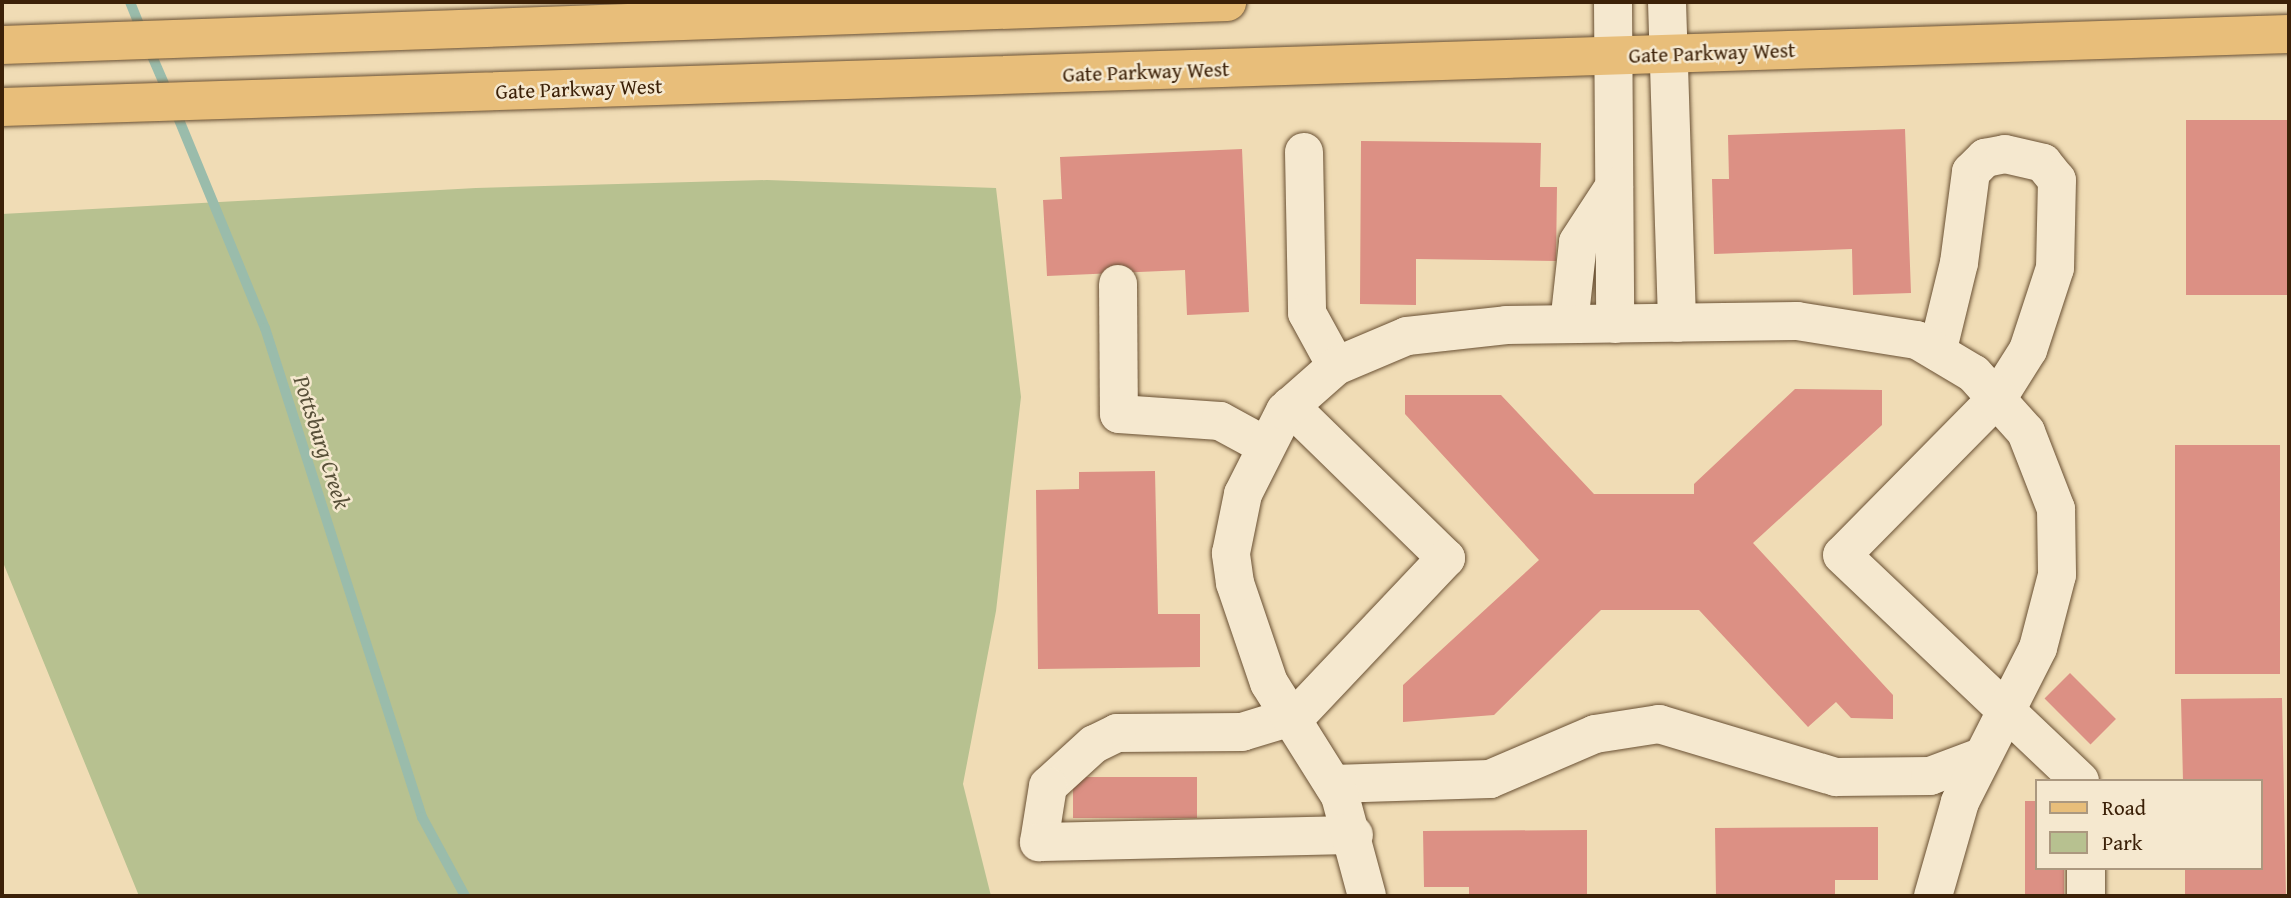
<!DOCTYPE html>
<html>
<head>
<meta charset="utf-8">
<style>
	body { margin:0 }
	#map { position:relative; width:2291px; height:898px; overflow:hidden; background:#f0dcb5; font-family:"Gentium Book Plus",serif }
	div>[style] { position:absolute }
	.green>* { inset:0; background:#b7c190 }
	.stream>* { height:10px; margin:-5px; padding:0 5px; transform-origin:5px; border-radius:5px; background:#9abcab }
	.building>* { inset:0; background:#dc9084; transform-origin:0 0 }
	.roads { filter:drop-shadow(0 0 2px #695033) drop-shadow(0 0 2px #695033) }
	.minor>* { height:38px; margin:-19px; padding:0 19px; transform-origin:19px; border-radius:19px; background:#f5e8cf }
	.major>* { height:38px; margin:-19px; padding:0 19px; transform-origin:19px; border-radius:19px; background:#e8be7a }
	span { translate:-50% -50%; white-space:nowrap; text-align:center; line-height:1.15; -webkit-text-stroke:5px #f5e8cf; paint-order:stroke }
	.street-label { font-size:21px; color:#3c2108 }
	.water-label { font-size:23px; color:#585039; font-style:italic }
	.frame { position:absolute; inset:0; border:4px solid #3c2108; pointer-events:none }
	.legend { position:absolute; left:2035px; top:779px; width:228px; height:91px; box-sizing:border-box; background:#f5e8cf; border:2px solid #ab987f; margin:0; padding:9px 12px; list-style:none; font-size:21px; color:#3c2108 }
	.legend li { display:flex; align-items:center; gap:14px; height:35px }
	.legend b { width:35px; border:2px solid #ab987f }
</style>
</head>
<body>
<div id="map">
	<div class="green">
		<i style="clip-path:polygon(767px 180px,996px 188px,1021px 397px,996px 611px,963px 784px,991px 896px,139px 896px,2px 560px,2px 214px,476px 188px)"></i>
	</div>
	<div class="stream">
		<i style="left:130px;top:2px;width:32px;rotate:68deg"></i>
		<i style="left:149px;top:49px;width:48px;rotate:66.6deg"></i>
		<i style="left:175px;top:110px;width:236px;rotate:67.6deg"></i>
		<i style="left:265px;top:328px;width:514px;rotate:72.2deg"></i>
		<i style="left:422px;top:817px;width:90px;rotate:61.4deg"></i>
	</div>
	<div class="building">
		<i style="left:2186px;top:120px;width:103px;height:175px"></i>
		<i style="clip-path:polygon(1905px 129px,1911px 293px,1853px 295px,1852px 249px,1714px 254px,1712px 179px,1729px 179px,1728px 135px)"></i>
		<i style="clip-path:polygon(1361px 141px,1541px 143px,1540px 187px,1557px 187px,1556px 261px,1416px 259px,1416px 305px,1360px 304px)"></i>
		<i style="clip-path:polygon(1242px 149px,1249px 312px,1187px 315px,1185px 270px,1047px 276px,1043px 200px,1062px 199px,1060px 157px)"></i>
		<i style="clip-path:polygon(1795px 389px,1882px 390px,1882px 425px,1753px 543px,1893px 695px,1893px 719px,1851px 718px,1836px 702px,1808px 727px,1699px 610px,1601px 610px,1494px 715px,1403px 722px,1403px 685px,1539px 560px,1405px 414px,1405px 395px,1501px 395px,1594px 494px,1694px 494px,1694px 484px)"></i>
		<i style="left:2175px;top:445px;width:105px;height:229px"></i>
		<i style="clip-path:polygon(1155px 471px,1158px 614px,1200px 614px,1200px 667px,1038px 669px,1036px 490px,1079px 489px,1079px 472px)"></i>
		<i style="left:2070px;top:673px;width:65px;height:36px;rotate:45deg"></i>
		<i style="clip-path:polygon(2282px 698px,2286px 896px,2185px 896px,2185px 868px,2261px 868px,2261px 781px,2183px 781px,2181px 699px)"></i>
		<i style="left:1073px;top:777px;width:124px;height:41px"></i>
		<i style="clip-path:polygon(2025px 801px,2037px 801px,2037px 868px,2064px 868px,2064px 896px,2025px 896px)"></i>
		<i style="clip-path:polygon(1878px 827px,1878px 880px,1835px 880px,1835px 896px,1716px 896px,1715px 828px)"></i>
		<i style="clip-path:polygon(1587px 830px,1587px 896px,1469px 896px,1469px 887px,1424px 887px,1423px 831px)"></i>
	</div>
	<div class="roads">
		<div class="minor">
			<i style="left:1613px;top:2px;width:322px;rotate:89.6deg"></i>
			<i style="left:1667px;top:2px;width:321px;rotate:88.2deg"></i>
			<i style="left:1304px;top:152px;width:161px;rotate:88.9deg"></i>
			<i style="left:1307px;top:313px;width:60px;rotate:61.3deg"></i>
			<i style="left:1118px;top:284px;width:130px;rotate:89.6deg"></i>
			<i style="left:1119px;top:414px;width:101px;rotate:4deg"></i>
			<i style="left:1220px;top:421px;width:50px;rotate:28.6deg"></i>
			<i style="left:1569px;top:324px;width:82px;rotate:-83.7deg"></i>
			<i style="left:1578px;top:242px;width:66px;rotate:-56.8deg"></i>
			<i style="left:1938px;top:349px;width:89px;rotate:-76.3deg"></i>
			<i style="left:1959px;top:263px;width:92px;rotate:-82.5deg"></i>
			<i style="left:1971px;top:172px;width:20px;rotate:-45deg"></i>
			<i style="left:1985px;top:158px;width:20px;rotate:-11deg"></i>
			<i style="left:2005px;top:154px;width:39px;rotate:13deg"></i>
			<i style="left:2043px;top:163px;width:22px;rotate:51deg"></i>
			<i style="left:2057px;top:180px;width:88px;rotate:91.3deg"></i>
			<i style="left:2055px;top:268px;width:86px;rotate:108.2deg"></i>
			<i style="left:2028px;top:350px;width:54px;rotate:122.2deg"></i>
			<i style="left:1999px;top:396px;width:223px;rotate:134.6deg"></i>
			<i style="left:1842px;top:555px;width:328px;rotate:43.5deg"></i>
			<i style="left:1290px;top:406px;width:218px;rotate:44.3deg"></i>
			<i style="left:1446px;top:558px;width:223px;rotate:133.4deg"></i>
			<i style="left:1291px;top:717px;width:51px;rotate:163deg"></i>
			<i style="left:1242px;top:732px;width:125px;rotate:179.5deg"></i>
			<i style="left:1117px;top:733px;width:25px;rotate:154deg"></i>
			<i style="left:1094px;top:744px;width:62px;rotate:137.6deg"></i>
			<i style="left:1048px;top:786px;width:57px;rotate:99.1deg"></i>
			<i style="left:1039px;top:842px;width:315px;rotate:-1.3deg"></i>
			<i style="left:1333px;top:784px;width:157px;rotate:-1.8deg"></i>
			<i style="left:1490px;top:779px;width:114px;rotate:-23.2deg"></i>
			<i style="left:1595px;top:734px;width:65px;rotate:-8.9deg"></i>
			<i style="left:1659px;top:724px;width:185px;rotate:16.7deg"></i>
			<i style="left:1836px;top:777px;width:94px;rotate:-0.6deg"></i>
			<i style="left:1930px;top:776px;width:54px;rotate:-20.4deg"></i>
			<i style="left:1367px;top:896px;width:104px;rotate:-105.1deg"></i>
			<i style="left:1340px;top:796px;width:133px;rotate:-122.1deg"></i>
			<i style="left:1269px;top:683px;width:106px;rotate:-108.8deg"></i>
			<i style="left:1235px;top:583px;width:30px;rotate:-98deg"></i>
			<i style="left:1231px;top:553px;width:60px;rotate:-78.5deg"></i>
			<i style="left:1243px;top:494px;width:93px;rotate:-63.2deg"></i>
			<i style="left:1285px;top:411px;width:68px;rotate:-41.4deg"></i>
			<i style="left:1336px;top:366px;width:77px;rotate:-22.9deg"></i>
			<i style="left:1407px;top:336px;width:100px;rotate:-6.3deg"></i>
			<i style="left:1506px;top:325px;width:291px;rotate:-0.8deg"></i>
			<i style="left:1797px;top:321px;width:121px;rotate:9deg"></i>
			<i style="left:1917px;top:340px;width:66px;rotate:30.8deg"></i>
			<i style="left:1974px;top:374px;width:78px;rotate:48.1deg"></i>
			<i style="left:2026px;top:432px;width:83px;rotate:68.7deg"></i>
			<i style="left:2056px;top:509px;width:66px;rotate:89.1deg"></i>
			<i style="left:2057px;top:575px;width:75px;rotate:104.6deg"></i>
			<i style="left:2038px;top:648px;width:173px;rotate:116.9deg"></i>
			<i style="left:1960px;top:802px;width:98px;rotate:106deg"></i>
			<i style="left:2086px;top:896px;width:28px;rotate:-90deg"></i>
		</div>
		<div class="major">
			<i style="left:2px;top:45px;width:1226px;rotate:-2.01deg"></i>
			<i style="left:2px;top:107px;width:2288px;rotate:-1.83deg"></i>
		</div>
	</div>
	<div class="street-label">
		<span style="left:1712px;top:53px;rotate:-2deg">Gate Parkway West</span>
		<span style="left:1146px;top:72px;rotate:-2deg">Gate Parkway West</span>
		<span style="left:579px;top:89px;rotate:-2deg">Gate Parkway West</span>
	</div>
	<div class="water-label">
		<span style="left:322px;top:442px;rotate:72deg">Pottsburg Creek</span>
	</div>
	<div class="frame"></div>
	<ul class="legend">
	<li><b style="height:9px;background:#e8be7a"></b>Road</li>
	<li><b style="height:19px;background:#b7c190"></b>Park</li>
	</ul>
</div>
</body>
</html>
